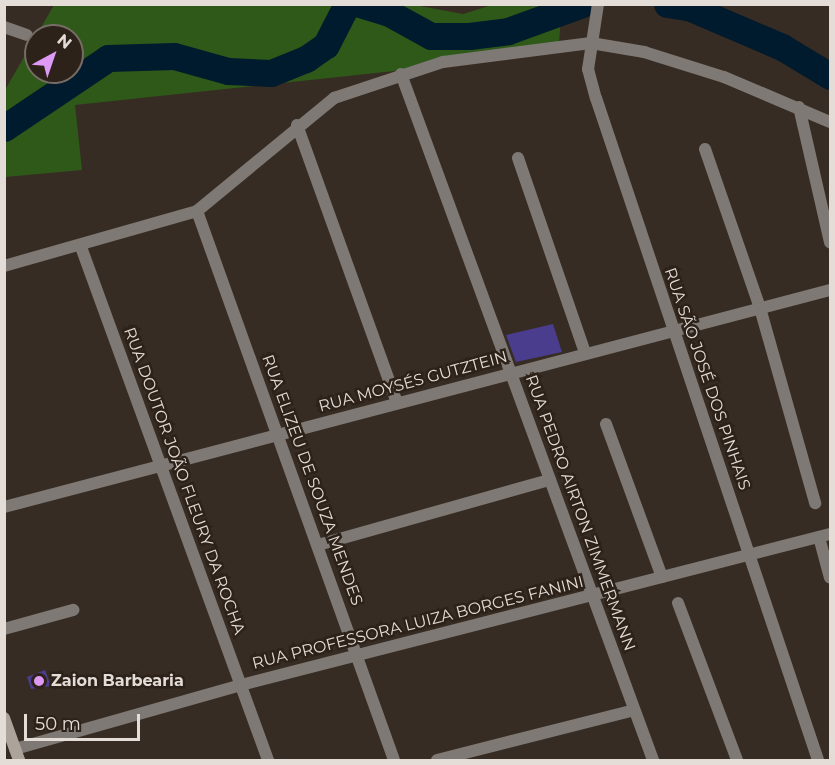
<!DOCTYPE html>
<html>
<head>
<meta charset="utf-8">
<style>
	body { margin:0 }
	#map { position:relative; width:835px; height:765px; overflow:hidden; background:#372c23; font-family:Montserrat,sans-serif }
	div>[style] { position:absolute }
	.green>* { inset:0; background:#2e5919 }
	.river>* { height:27px; margin:-13.5px; padding:0 13.5px; transform-origin:13.5px; border-radius:13.5px; background:#001b2e }
	.building>* { inset:0; background:#4a3d8e }
	.minor>* { height:12px; margin:-6px; padding:0 6px; transform-origin:6px; border-radius:6px; background:#7e7974 }
	.tertiary>* { height:12px; margin:-6px; padding:0 6px; transform-origin:6px; border-radius:6px; background:#7e7974 }
	.secondary>* { height:12px; margin:-6px; padding:0 6px; transform-origin:6px; border-radius:6px; background:#aca49b }
	.dots>* { width:16px; height:16px; translate:-50% -50%; box-sizing:border-box; border:3px solid #2d2219; border-radius:50% }
	span { translate:-50% -50%; white-space:nowrap; text-align:center; line-height:1.15; -webkit-text-stroke:5px #2d2219; paint-order:stroke }
	.street-label { font-size:16px; color:#e4dcd6 }
	.poi-label { font-size:16px; color:#e4dcd6; font-weight:700 }
	.left { translate:0 -50%; text-align:left }
	.frame { position:absolute; inset:0; border:6px solid #e4dcd6; pointer-events:none }
	.north { position:absolute; left:24px; top:24px; width:60px; height:60px; box-sizing:border-box; background:#2d2219; border:2px solid #766c65; border-radius:50%; rotate:40deg; font-size:16px; font-weight:700; line-height:24px; text-align:center; color:#e4dcd6 }
	.north::after { content:''; display:block; margin:auto; width:21px; height:27px; background:#dd99f3; clip-path:polygon(50% 0,100% 100%,50% 72%,0 100%) }
	.scale { position:absolute; left:24px; top:714px; width:116px; height:27px; box-sizing:border-box; border:3px solid #e4dcd6; border-top:0; padding-left:8px; font-size:18px; line-height:21px; white-space:nowrap; color:#e4dcd6; -webkit-text-stroke:4px #2d2219; paint-order:stroke }
</style>
</head>
<body>
<div id="map">
	<div class="green">
		<i style="clip-path:polygon(evenodd,409px 4px,463px 14px,492px 5px,562px 5px,559px 42px,460px 64px,75px 105px,82px 170px,5px 177px,5px 90px,54px 5px,409px 4px,36px 36px,72px 36px,72px 72px,36px 72px,36px 36px)"></i>
	</div>
	<div class="river">
		<i style="left:360px;top:4px;width:30px;rotate:17deg"></i>
		<i style="left:389px;top:13px;width:48px;rotate:28.7deg"></i>
		<i style="left:431px;top:36px;width:38px"></i>
		<i style="left:469px;top:36px;width:39px;rotate:-7deg"></i>
		<i style="left:508px;top:31px;width:79px;rotate:-20deg"></i>
		<i style="left:667px;top:4px;width:24px;rotate:9deg"></i>
		<i style="left:691px;top:8px;width:99px;rotate:23.2deg"></i>
		<i style="left:782px;top:47px;width:56px;rotate:31.1deg"></i>
		<i style="left:4px;top:128px;width:125px;rotate:-33.9deg"></i>
		<i style="left:108px;top:58px;width:66px;rotate:-1.7deg"></i>
		<i style="left:174px;top:56px;width:56px;rotate:15.5deg"></i>
		<i style="left:228px;top:71px;width:43px;rotate:2.7deg"></i>
		<i style="left:271px;top:73px;width:38px;rotate:-22deg"></i>
		<i style="left:306px;top:59px;width:24px;rotate:-35deg"></i>
		<i style="left:326px;top:45px;width:46px;rotate:-62.9deg"></i>
	</div>
	<div class="building">
		<i style="clip-path:polygon(553px 324px,562px 352px,516px 362px,506px 335px)"></i>
		<i style="clip-path:polygon(45px 670px,51px 686px,31px 689px,27px 677px)"></i>
	</div>
	<div class="minor">
		<i style="left:4px;top:27px;width:24px;rotate:19deg"></i>
		<i style="left:401px;top:74px;width:731px;rotate:69.83deg"></i>
		<i style="left:799px;top:107px;width:139px;rotate:77.1deg"></i>
		<i style="left:297px;top:125px;width:295px;rotate:70.2deg"></i>
		<i style="left:705px;top:149px;width:168px;rotate:70.9deg"></i>
		<i style="left:760px;top:308px;width:203px;rotate:74.2deg"></i>
		<i style="left:518px;top:158px;width:206px;rotate:71deg"></i>
		<i style="left:197px;top:211px;width:583px;rotate:70.26deg"></i>
		<i style="left:81px;top:247px;width:546px;rotate:69.97deg"></i>
		<i style="left:4px;top:266px;width:201px;rotate:-15.9deg"></i>
		<i style="left:197px;top:211px;width:178px;rotate:-39.5deg"></i>
		<i style="left:334px;top:98px;width:115px;rotate:-18.3deg"></i>
		<i style="left:443px;top:62px;width:149px;rotate:-7.3deg"></i>
		<i style="left:606px;top:424px;width:163px;rotate:69.9deg"></i>
		<i style="left:4px;top:507px;width:854px;rotate:-14.72deg"></i>
		<i style="left:819px;top:537px;width:42px;rotate:75deg"></i>
		<i style="left:318px;top:545px;width:241px;rotate:-15.7deg"></i>
		<i style="left:678px;top:603px;width:168px;rotate:69.4deg"></i>
		<i style="left:4px;top:629px;width:72px;rotate:-15.4deg"></i>
		<i style="left:15px;top:749px;width:235px;rotate:-15.8deg"></i>
		<i style="left:241px;top:685px;width:608px;rotate:-14.38deg"></i>
		<i style="left:437px;top:760px;width:203px;rotate:-14.2deg"></i>
	</div>
	<div class="tertiary">
		<i style="left:598px;top:4px;width:66px;rotate:98.7deg"></i>
		<i style="left:588px;top:69px;width:30px;rotate:75deg"></i>
		<i style="left:596px;top:98px;width:698px;rotate:71.46deg"></i>
		<i style="left:591px;top:43px;width:54px;rotate:9.6deg"></i>
		<i style="left:644px;top:52px;width:84px;rotate:17.4deg"></i>
		<i style="left:724px;top:77px;width:115px;rotate:23deg"></i>
	</div>
	<div class="secondary">
		<i style="left:4px;top:718px;width:45px;rotate:70.3deg"></i>
	</div>
	<div class="dots">
		<i style="left:39px;top:681px;background:#dd99f3"></i>
	</div>
	<div class="street-label">
		<span style="left:707px;top:379px;rotate:71deg">RUA SÃO JOSÉ DOS PINHAIS</span>
		<span style="left:413px;top:382px;rotate:-15deg">RUA MOYSÉS GUTZTEIN</span>
		<span style="left:312px;top:480px;rotate:70deg">RUA ELIZEU DE SOUZA MENDES</span>
		<span style="left:184px;top:481px;rotate:70deg">RUA DOUTOR JOÃO FLEURY DA ROCHA</span>
		<span style="left:580px;top:513px;rotate:70deg">RUA PEDRO AIRTON ZIMMERMANN</span>
		<span style="left:418px;top:623px;rotate:-14deg">RUA PROFESSORA LUIZA BORGES FANINI</span>
	</div>
	<div class="poi-label">
		<span class="left" style="left:51px;top:681px">Zaion Barbearia</span>
	</div>
	<div class="frame"></div>
	<div class="north">N</div>
	<div class="scale">50 m</div>
</div>
</body>
</html>
